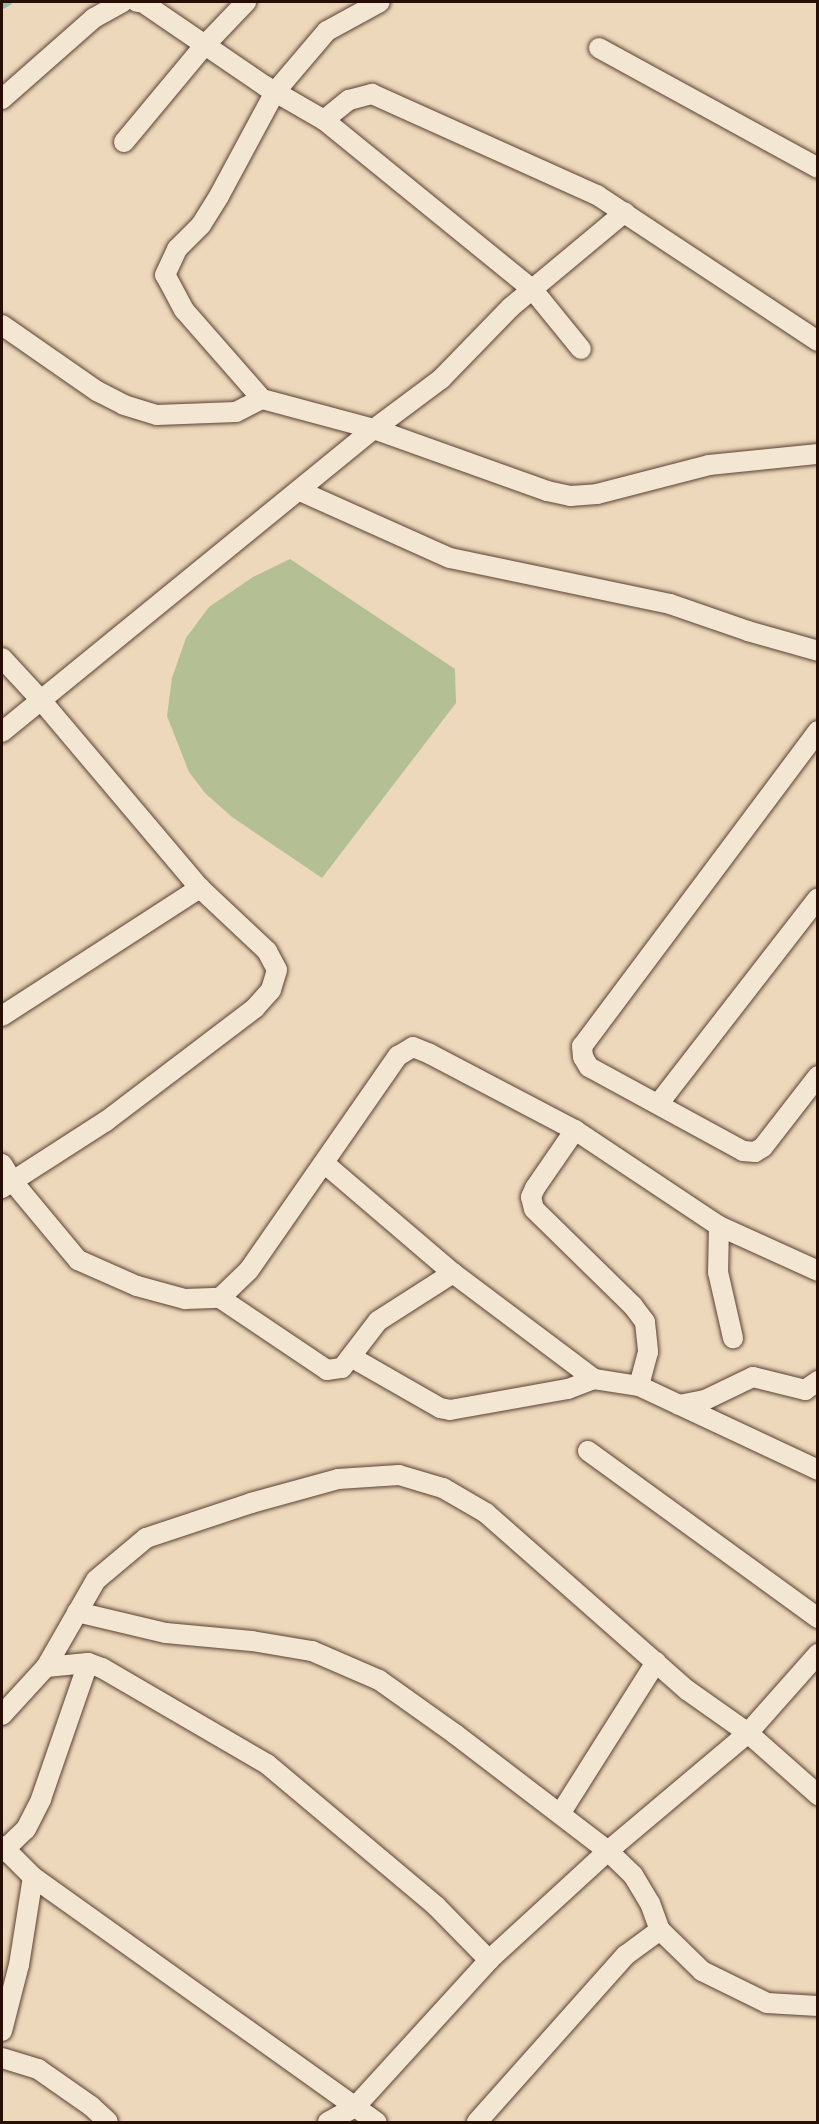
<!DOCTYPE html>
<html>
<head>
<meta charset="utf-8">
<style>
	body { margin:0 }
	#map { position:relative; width:819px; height:2124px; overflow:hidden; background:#edd8bb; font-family:"Libre Caslon Text",serif }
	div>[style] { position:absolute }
	.green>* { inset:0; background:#b4bf93 }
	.stream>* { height:5px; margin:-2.5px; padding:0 2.5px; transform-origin:2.5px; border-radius:2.5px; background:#9abbab }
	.roads { filter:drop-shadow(0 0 2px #594132) drop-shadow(0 0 2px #594132) }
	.street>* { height:20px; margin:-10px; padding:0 10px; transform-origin:10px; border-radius:10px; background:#f3e6d3 }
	span { translate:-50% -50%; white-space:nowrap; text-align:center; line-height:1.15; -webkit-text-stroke:4.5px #f3e6d3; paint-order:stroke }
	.frame { position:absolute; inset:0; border:3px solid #280f05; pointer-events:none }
</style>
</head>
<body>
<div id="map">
	<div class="green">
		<i style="clip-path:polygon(290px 559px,455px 669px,456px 703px,322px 878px,232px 817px,205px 793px,189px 772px,167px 716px,172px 678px,186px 638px,209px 607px,253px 577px)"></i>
	</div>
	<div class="stream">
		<i style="left:2px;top:6px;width:8px;rotate:-30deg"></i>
	</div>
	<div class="roads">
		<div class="street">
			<i style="left:137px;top:2px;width:5px"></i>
			<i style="left:142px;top:2px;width:149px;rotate:34.3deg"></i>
			<i style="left:265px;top:86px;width:68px;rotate:30deg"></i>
			<i style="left:324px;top:120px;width:269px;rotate:39.1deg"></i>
			<i style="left:533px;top:290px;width:76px;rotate:50.9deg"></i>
			<i style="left:599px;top:48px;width:250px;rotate:28.7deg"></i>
			<i style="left:2px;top:99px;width:123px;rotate:-41.4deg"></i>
			<i style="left:94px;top:18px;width:33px;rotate:-29deg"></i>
			<i style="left:324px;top:120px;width:32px;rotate:-39deg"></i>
			<i style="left:349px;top:100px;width:24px;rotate:-15deg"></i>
			<i style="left:372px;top:94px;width:247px;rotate:24.2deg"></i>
			<i style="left:597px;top:195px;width:265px;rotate:33.5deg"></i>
			<i style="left:124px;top:142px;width:125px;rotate:-50.2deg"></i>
			<i style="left:204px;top:46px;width:61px;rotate:-46.3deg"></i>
			<i style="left:2px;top:325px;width:116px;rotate:34.8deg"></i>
			<i style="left:97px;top:391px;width:30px;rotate:27deg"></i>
			<i style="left:124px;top:405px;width:34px;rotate:17deg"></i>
			<i style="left:157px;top:415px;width:79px;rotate:-2.2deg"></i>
			<i style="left:236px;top:412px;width:29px;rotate:-27deg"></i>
			<i style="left:262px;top:399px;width:116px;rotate:15deg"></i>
			<i style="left:374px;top:429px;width:184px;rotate:19.7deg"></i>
			<i style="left:547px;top:491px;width:24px;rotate:12deg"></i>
			<i style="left:570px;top:496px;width:27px;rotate:-4deg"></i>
			<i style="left:597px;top:494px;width:116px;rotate:-14.5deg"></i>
			<i style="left:709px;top:465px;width:110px;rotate:-5.8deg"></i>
			<i style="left:262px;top:399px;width:118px;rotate:-131.2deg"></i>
			<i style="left:184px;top:310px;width:40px;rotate:-118deg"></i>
			<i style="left:165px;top:275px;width:29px;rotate:-65deg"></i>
			<i style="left:177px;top:249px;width:34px;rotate:-45deg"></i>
			<i style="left:201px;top:225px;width:34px;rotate:-58deg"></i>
			<i style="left:219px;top:196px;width:118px;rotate:-61.7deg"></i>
			<i style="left:275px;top:92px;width:80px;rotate:-49.6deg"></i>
			<i style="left:327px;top:31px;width:60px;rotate:-28.7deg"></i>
			<i style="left:300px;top:491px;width:164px;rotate:24.1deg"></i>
			<i style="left:450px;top:558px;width:225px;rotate:11.8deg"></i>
			<i style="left:670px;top:604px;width:83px;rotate:19.1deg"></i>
			<i style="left:748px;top:631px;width:73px;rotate:15.9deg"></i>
			<i style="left:2px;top:658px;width:56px;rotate:47.2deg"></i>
			<i style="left:40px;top:699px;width:248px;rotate:49.8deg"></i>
			<i style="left:200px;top:888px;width:92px;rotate:43.2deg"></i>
			<i style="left:267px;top:951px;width:21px;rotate:62deg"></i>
			<i style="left:277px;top:970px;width:21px;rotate:107deg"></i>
			<i style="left:271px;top:990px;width:24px;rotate:132deg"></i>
			<i style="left:255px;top:1008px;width:187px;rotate:142.8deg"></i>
			<i style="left:106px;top:1121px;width:124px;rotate:147.2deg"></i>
			<i style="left:818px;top:731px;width:394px;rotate:126.8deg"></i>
			<i style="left:582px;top:1046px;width:11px;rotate:85deg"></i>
			<i style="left:583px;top:1057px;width:12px;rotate:59deg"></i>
			<i style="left:589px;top:1067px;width:175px;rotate:28.6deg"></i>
			<i style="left:743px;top:1151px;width:12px;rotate:5deg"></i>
			<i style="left:755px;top:1152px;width:9px;rotate:-32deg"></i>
			<i style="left:763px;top:1147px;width:90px;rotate:-52.2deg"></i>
			<i style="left:2px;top:732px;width:480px;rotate:-39.2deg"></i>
			<i style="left:374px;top:429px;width:84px;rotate:-36.7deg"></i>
			<i style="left:441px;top:379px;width:100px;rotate:-45.8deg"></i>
			<i style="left:511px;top:307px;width:148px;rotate:-39.8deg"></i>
			<i style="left:2px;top:1016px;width:236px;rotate:-32.9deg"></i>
			<i style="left:659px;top:1103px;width:259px;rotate:-52.2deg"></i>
			<i style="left:575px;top:1130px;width:70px;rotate:124.6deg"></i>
			<i style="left:535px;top:1188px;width:10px;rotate:114deg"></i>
			<i style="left:531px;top:1197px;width:12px;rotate:76deg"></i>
			<i style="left:534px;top:1209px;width:139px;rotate:44.4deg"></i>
			<i style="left:633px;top:1306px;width:20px;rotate:53deg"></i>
			<i style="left:645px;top:1322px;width:30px;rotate:84deg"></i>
			<i style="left:648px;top:1352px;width:35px;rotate:105deg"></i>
			<i style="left:324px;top:1163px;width:170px;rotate:40.5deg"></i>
			<i style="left:453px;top:1273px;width:176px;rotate:36.9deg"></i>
			<i style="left:2px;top:1164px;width:21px;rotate:59deg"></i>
			<i style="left:13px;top:1182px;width:102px;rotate:50.2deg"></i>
			<i style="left:78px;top:1260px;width:64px;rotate:23.8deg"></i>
			<i style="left:137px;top:1286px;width:50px;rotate:15.2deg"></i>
			<i style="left:185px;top:1299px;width:35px;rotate:-2deg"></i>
			<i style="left:220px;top:1298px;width:129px;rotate:33.9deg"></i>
			<i style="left:327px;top:1370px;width:15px;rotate:-8deg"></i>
			<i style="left:342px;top:1368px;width:59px;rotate:-52.5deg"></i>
			<i style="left:378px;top:1321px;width:89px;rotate:-32.6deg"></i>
			<i style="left:719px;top:1226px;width:46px;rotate:91.2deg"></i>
			<i style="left:718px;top:1272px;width:68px;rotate:77.2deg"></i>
			<i style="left:220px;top:1298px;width:40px;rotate:-44deg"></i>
			<i style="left:249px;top:1270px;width:261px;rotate:-55.2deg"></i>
			<i style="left:398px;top:1056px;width:17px;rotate:-31deg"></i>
			<i style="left:413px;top:1047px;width:18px;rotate:22deg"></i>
			<i style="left:430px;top:1054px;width:164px;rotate:27.7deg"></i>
			<i style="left:575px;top:1130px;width:173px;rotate:33.7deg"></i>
			<i style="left:719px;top:1226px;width:109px;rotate:24.4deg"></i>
			<i style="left:351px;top:1357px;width:103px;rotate:29.8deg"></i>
			<i style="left:440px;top:1408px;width:10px;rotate:11deg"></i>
			<i style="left:450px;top:1410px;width:120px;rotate:-10.1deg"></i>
			<i style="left:568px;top:1389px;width:28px;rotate:-21deg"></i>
			<i style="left:594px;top:1379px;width:46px;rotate:8.8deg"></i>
			<i style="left:639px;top:1386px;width:198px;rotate:25.1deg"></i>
			<i style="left:679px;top:1405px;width:26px;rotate:-11deg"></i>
			<i style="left:705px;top:1400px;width:53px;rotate:-25.6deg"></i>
			<i style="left:753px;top:1377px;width:54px;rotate:14deg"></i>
			<i style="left:805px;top:1390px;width:16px;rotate:-35deg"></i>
			<i style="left:588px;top:1451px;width:284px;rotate:36deg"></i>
			<i style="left:77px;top:1612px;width:91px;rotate:13.3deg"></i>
			<i style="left:166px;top:1633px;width:86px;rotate:5.3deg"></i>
			<i style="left:252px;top:1641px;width:61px;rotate:9.5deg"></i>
			<i style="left:312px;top:1651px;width:73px;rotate:23.4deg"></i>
			<i style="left:379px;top:1680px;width:93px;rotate:35.4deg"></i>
			<i style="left:455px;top:1734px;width:193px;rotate:37.4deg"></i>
			<i style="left:608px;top:1851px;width:35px;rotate:44deg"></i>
			<i style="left:633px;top:1875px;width:33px;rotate:59deg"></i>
			<i style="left:650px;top:1903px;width:29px;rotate:70deg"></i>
			<i style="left:660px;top:1930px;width:59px;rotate:44.3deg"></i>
			<i style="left:702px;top:1971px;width:72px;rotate:26.2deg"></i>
			<i style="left:767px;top:2003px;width:51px;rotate:3.4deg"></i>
			<i style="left:46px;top:1667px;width:42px;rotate:-5.4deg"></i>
			<i style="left:88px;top:1663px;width:15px;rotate:20deg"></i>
			<i style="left:102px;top:1668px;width:191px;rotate:30.2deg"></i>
			<i style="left:267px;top:1764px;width:221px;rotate:40deg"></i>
			<i style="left:436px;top:1906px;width:76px;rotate:45.5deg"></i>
			<i style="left:2px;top:1715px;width:65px;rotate:-47.5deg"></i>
			<i style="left:46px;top:1667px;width:100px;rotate:-60.1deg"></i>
			<i style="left:96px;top:1580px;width:65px;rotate:-40deg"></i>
			<i style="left:146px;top:1538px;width:111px;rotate:-18.4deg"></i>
			<i style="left:251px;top:1503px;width:90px;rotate:-15.4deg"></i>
			<i style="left:338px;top:1479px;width:61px;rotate:-3.8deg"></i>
			<i style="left:399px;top:1475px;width:46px;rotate:16.5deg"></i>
			<i style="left:443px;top:1488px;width:50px;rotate:30.2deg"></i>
			<i style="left:486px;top:1513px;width:268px;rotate:41.4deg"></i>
			<i style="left:687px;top:1690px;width:75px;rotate:35.2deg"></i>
			<i style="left:748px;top:1733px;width:94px;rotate:41.5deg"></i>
			<i style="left:560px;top:1814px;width:180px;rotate:-57.7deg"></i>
			<i style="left:2px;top:1846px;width:44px;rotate:45deg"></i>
			<i style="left:33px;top:1877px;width:422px;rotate:35.5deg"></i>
			<i style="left:2px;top:1852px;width:33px;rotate:-44deg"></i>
			<i style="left:26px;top:1829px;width:34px;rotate:-63deg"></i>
			<i style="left:41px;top:1799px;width:144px;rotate:-70.9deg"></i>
			<i style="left:2px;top:2031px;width:68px;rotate:-75.6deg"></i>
			<i style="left:19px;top:1965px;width:89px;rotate:-81deg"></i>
			<i style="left:2px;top:2058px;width:38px;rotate:17deg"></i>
			<i style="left:38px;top:2069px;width:65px;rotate:34.9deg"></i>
			<i style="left:91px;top:2106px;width:23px;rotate:43deg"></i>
			<i style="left:328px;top:2122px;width:31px;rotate:-29deg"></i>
			<i style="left:355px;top:2107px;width:199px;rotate:-47.6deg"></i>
			<i style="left:489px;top:1960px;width:161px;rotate:-42.5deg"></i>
			<i style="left:608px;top:1851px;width:183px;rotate:-40.1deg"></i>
			<i style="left:748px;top:1733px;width:106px;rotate:-48.5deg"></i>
			<i style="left:477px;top:2122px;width:224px;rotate:-48.3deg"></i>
			<i style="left:626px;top:1955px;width:42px;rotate:-36.3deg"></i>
		</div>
	</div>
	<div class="frame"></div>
</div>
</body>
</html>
